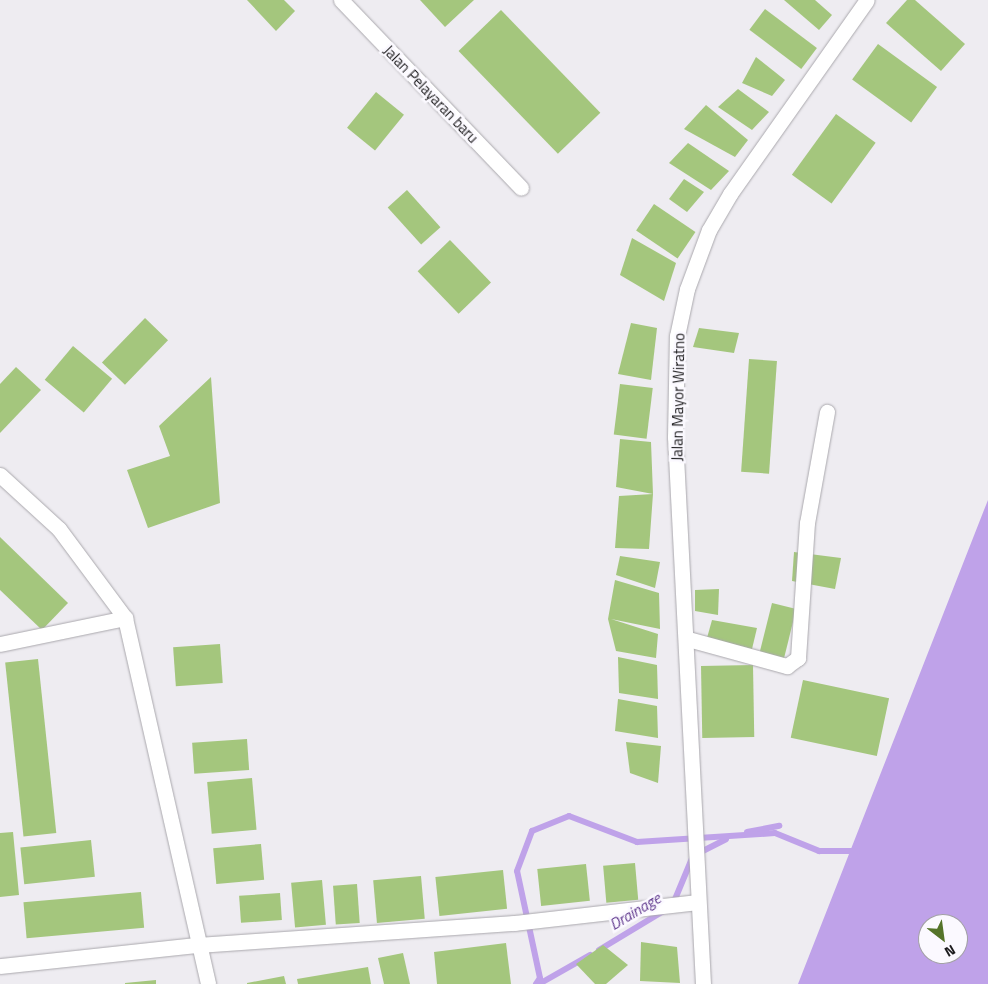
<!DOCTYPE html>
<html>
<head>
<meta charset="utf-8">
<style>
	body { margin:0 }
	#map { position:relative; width:988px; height:984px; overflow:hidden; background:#eeecf1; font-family:"Titillium Web",sans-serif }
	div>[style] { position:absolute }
	.water>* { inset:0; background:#bfa2e9 }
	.stream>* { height:6px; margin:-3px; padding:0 3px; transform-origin:3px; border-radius:3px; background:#bfa2e9 }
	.building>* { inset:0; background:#a4c67d; transform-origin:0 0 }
	.roads { filter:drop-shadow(0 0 1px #aaa8ad) drop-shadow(0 0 1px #aaa8ad) }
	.street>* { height:15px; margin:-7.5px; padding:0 7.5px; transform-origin:7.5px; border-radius:7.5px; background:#fff }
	span { translate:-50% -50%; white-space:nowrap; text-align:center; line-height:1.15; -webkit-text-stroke:5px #fbf9ff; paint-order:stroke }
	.street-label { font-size:15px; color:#1c1b1d }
	.water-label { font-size:16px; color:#623b8f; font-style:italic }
	.north { position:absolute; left:918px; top:914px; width:50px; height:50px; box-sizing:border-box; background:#fbf9ff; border:1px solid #a2a0a5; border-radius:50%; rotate:150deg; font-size:14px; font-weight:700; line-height:20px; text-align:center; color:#1c1b1d }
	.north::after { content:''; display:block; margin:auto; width:18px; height:22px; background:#55742a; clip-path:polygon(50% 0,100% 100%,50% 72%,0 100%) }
</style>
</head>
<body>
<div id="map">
	<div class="water">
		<i style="clip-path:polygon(evenodd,988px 500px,988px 984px,798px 984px,984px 510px,988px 500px,928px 924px,958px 924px,958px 954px,928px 954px,928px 924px)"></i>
	</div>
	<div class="stream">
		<i style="left:747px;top:832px;width:33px;rotate:-11deg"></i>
		<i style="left:673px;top:904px;width:52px;rotate:-67.4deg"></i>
		<i style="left:693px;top:856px;width:37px;rotate:-27deg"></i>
		<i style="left:599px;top:950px;width:77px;rotate:-31.2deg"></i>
		<i style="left:536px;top:984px;width:7px;rotate:-56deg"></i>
		<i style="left:540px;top:978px;width:109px;rotate:-102.1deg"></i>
		<i style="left:517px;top:871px;width:43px;rotate:-69.4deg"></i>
		<i style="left:532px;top:831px;width:40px;rotate:-22deg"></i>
		<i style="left:569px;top:816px;width:73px;rotate:20.9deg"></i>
		<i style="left:637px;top:842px;width:138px;rotate:-3.7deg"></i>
		<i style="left:775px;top:833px;width:48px;rotate:22.2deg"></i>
		<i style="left:819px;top:851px;width:38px"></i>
		<i style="left:539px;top:984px;width:59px;rotate:-29.6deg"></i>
	</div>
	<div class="building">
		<i style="clip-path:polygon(247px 0,284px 0,295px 11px,276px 31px)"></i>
		<i style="clip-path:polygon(420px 0,474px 0,445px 27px)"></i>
		<i style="clip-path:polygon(784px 0,815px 0,832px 15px,819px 30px)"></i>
		<i style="clip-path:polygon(907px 0,915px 0,965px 44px,941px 71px,886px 23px)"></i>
		<i style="left:765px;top:9px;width:65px;height:26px;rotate:37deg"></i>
		<i style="left:501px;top:10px;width:143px;height:59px;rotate:46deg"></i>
		<i style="left:878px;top:44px;width:73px;height:44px;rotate:36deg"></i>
		<i style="clip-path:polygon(756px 57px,785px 80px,772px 96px,742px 83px)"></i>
		<i style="clip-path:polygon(738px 89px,769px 112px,752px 130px,718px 107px)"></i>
		<i style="left:376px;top:92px;width:36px;height:46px;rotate:39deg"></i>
		<i style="clip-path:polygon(706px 105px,748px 140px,735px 157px,684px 129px)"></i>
		<i style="left:836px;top:114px;width:49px;height:75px;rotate:36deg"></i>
		<i style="clip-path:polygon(688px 143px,729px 171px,711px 190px,669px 163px)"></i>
		<i style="clip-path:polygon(684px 179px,704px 192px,687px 212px,669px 199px)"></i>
		<i style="left:407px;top:190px;width:50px;height:26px;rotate:48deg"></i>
		<i style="left:654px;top:204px;width:50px;height:32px;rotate:34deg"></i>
		<i style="clip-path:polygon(632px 238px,676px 263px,664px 301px,620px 275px)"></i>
		<i style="left:450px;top:240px;width:59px;height:45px;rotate:46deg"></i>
		<i style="left:145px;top:318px;width:32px;height:62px;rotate:44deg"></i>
		<i style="clip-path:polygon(631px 323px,657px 328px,651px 380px,618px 374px)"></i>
		<i style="clip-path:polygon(699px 328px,739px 333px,734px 353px,693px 347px)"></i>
		<i style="left:73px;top:346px;width:51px;height:44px;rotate:40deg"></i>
		<i style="left:749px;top:359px;width:28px;height:113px;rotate:4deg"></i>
		<i style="clip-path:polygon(16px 367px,41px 390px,0 433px,0 384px)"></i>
		<i style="clip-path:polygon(211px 377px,220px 503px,148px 528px,127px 470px,170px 456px,159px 426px)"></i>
		<i style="left:620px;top:384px;width:33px;height:51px;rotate:7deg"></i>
		<i style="clip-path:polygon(620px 439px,651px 442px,653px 494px,649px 549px,615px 548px,619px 496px,653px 494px,616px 487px)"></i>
		<i style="clip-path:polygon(0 537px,68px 603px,42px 630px,0 590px)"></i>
		<i style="clip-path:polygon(794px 552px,841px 558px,835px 589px,792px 581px)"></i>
		<i style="clip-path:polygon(620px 556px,660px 562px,655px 588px,616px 575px)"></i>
		<i style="clip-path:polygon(615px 580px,659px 593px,660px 629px,611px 619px,658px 634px,656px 658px,616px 651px,608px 619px)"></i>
		<i style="clip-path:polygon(719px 589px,718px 615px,695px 611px,695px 590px)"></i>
		<i style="left:772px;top:603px;width:25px;height:52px;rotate:14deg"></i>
		<i style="clip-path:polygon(712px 620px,757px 628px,752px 649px,707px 638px)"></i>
		<i style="left:220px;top:644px;width:39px;height:47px;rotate:86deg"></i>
		<i style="clip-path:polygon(618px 657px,657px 665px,658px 699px,619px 693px)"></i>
		<i style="left:38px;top:659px;width:175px;height:33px;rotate:84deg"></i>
		<i style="left:753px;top:665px;width:72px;height:52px;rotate:89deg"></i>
		<i style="left:803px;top:680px;width:88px;height:59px;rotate:12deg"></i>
		<i style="clip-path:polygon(618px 699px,657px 706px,658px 738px,615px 731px)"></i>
		<i style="left:247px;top:739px;width:31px;height:55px;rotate:86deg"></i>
		<i style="clip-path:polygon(626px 742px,661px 746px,658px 783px,630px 773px)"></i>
		<i style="left:252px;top:778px;width:52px;height:45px;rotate:85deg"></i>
		<i style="clip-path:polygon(13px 832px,19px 895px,0 897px,0 833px)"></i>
		<i style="left:91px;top:840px;width:37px;height:71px;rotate:84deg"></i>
		<i style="left:261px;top:844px;width:36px;height:48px;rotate:85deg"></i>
		<i style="left:635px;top:863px;width:37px;height:32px;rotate:85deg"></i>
		<i style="left:586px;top:864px;width:37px;height:49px;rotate:84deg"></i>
		<i style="left:503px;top:870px;width:39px;height:68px;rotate:84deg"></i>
		<i style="left:421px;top:876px;width:43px;height:48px;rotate:85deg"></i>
		<i style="left:322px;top:880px;width:45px;height:31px;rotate:85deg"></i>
		<i style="left:357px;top:884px;width:39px;height:24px;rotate:86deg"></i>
		<i style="left:141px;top:892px;width:36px;height:118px;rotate:85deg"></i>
		<i style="left:280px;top:893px;width:27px;height:41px;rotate:86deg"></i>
		<i style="clip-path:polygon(641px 942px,677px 947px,680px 983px,640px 981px)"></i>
		<i style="clip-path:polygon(506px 943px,511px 984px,437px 984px,434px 952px)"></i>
		<i style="clip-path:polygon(603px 945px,628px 965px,606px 984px,595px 984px,576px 964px)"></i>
		<i style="clip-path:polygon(403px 953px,410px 984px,384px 984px,378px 958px)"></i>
		<i style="clip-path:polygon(368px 967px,371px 984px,298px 984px,297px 979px)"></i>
		<i style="clip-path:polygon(284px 976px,286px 984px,247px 984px,247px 983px)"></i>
		<i style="clip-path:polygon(156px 980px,156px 984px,125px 984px,125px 983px)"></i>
	</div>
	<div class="roads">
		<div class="street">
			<i style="left:341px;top:0;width:260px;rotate:46.2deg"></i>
			<i style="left:0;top:475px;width:80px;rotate:42.5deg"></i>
			<i style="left:59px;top:529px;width:111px;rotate:53.4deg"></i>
			<i style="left:125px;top:618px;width:375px;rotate:77.2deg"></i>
			<i style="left:688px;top:639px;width:103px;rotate:15.3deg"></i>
			<i style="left:787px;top:666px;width:14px;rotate:-36deg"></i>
			<i style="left:798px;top:658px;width:135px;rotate:-86.2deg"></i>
			<i style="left:807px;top:523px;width:113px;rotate:-79.8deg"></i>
			<i style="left:0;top:644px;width:128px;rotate:-11.7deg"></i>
			<i style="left:0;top:966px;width:199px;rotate:-6.1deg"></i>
			<i style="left:198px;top:945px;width:317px;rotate:-4deg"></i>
			<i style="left:514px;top:923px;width:184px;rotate:-6.5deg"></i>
			<i style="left:703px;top:984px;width:548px;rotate:-92.93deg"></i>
			<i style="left:675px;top:437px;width:101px;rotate:-88.9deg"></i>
			<i style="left:677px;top:336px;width:48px;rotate:-78deg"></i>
			<i style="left:687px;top:289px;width:63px;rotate:-69.6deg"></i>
			<i style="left:709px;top:230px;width:42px;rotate:-59.7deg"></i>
			<i style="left:730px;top:194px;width:237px;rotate:-54.8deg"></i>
		</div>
	</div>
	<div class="street-label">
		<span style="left:431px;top:94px;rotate:46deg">Jalan Pelayaran baru</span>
		<span style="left:678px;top:397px;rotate:-89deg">Jalan Mayor Wiratno</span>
	</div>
	<div class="water-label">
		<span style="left:635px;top:911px;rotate:-31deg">Drainage</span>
	</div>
	<div class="north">N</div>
</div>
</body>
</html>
